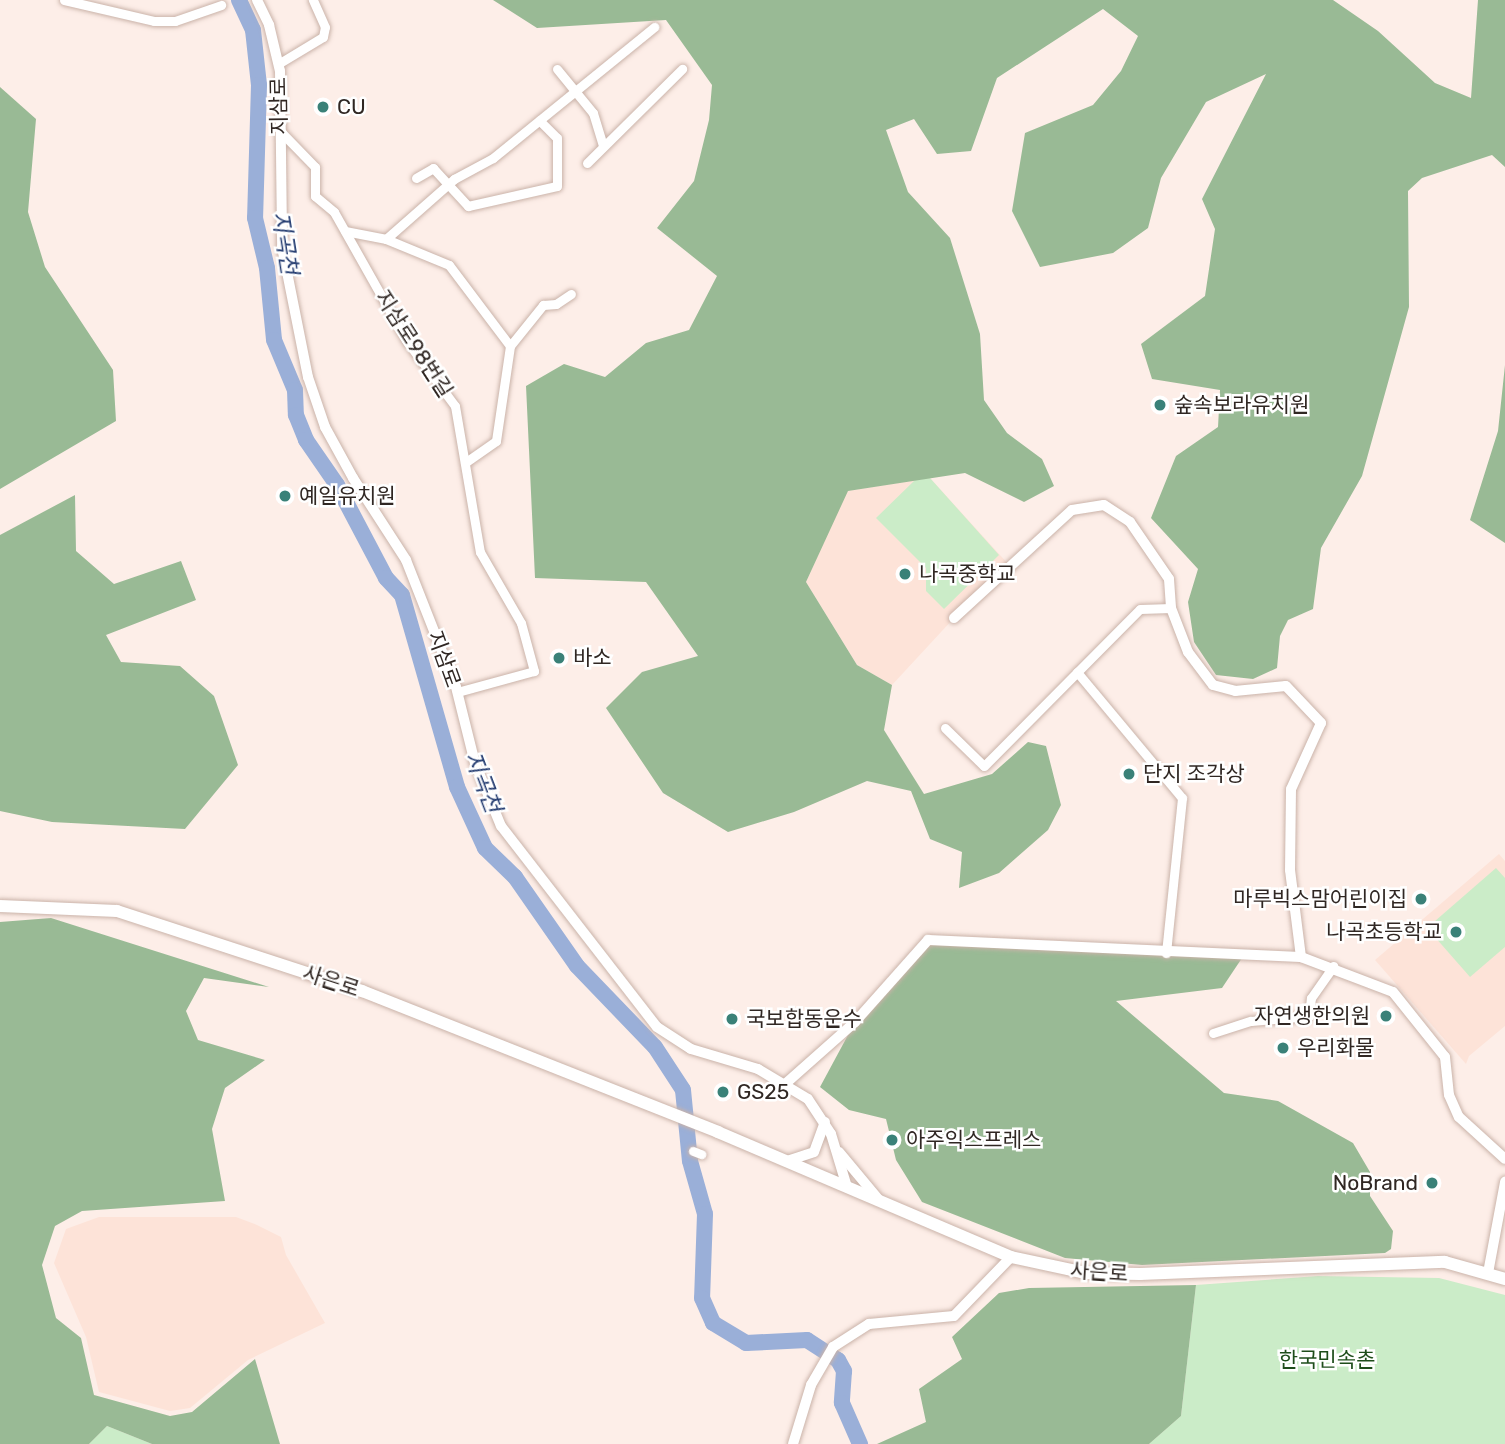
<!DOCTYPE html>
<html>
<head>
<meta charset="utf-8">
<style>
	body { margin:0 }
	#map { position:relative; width:1505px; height:1444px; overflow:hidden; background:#fdeee8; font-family:Rubik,"Noto Sans KR",sans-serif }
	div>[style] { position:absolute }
	.built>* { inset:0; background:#fde3d8 }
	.green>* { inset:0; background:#cbecc8 }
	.forest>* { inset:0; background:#99ba95 }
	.river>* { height:16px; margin:-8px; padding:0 8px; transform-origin:8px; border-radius:8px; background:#9aafd8 }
	.roads { filter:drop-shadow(0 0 2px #cab3a9) drop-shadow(0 0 2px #cab3a9) }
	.minor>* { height:9px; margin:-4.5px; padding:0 4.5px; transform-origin:4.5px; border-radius:4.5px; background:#fff }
	.tertiary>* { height:10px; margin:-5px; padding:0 5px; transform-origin:5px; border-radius:5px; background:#fff }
	.secondary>* { height:12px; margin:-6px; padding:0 6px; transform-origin:6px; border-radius:6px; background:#fff }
	.dots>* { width:19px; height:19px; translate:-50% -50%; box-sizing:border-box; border:4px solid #fff; border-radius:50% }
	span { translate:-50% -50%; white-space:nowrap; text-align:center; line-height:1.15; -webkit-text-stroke:5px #fff; paint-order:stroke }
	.street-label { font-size:21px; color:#302723 }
	.poi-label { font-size:21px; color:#302723 }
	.left { translate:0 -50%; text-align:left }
	.right { translate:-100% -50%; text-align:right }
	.park-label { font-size:21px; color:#1e4d1b }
	.water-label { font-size:23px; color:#253d71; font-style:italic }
</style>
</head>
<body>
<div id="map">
	<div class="built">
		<i style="clip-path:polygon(930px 478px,1010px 566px,954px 618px,892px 685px,857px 665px,806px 582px,847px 491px)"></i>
		<i style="clip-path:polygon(1499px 854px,1505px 861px,1505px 1026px,1469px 1056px,1466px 1064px,1375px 960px)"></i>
		<i style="clip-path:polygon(99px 1217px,236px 1217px,257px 1225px,281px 1237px,286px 1255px,325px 1323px,248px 1360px,190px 1408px,170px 1411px,99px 1392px,86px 1337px,54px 1263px,66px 1229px)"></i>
	</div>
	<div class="green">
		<i style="clip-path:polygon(930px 478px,999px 555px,944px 609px,926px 591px,926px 568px,876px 518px,915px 480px)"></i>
		<i style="clip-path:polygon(1496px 868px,1505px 878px,1505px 947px,1470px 977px,1427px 928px)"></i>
		<i style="clip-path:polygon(1318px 1276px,1439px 1278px,1505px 1295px,1505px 1444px,1149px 1444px,1181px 1416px,1196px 1285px)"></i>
		<i style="clip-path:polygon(107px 1426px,152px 1444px,89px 1444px)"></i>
	</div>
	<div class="forest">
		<i style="clip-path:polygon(493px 0,1333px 0,1378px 31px,1435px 83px,1471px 98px,1478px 0,1505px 0,1505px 167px,1492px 155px,1422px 178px,1408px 191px,1409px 307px,1362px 476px,1321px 548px,1313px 609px,1288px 620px,1280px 636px,1277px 668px,1253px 679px,1216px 675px,1194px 642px,1188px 602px,1198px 569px,1151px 518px,1176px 456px,1218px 427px,1220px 390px,1152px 379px,1141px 344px,1205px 296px,1215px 229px,1202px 199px,1266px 74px,1206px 102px,1161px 178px,1148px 228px,1113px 253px,1040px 267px,1012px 211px,1025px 133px,1093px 105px,1121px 71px,1138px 36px,1103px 9px,997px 78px,971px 151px,937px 154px,914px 119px,886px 130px,908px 192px,950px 238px,980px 334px,984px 400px,1007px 433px,1042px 459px,1054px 486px,1024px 502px,965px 473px,848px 491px,806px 582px,857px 665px,892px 685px,884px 730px,924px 794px,992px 774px,1028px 742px,1046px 746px,1061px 805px,1048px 830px,999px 873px,959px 888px,962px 852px,930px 839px,911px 791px,867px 781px,794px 812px,728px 832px,663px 793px,606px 708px,642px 672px,698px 656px,646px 582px,535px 578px,526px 386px,564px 364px,605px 377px,646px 343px,689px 330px,717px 276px,657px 228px,694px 181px,709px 120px,712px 85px,666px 20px,537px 28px)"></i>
		<i style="clip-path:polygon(0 87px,36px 119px,28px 212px,45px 267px,113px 370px,116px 421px,0 489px)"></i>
		<i style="clip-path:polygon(1505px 365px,1505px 543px,1470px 520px,1498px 431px)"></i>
		<i style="clip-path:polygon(75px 495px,76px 551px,114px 584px,181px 561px,196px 600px,106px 635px,121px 662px,180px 666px,214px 696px,238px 765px,185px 829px,52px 822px,0 811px,0 535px)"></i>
		<i style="clip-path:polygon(51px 918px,269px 987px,204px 978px,186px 1011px,198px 1040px,265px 1060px,225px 1088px,212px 1129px,225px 1201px,82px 1211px,55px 1226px,42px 1265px,56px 1318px,81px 1338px,94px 1395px,170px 1416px,192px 1412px,255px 1359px,280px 1444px,152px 1444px,107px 1426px,89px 1444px,0 1444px,0 922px)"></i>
		<i style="clip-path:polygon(928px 940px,1242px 958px,1222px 988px,1116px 1001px,1224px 1093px,1278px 1101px,1353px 1143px,1370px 1172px,1370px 1196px,1393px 1231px,1391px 1249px,1385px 1253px,1142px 1265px,1065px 1258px,922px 1202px,896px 1160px,886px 1119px,849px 1110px,820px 1087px,855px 1022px)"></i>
		<i style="clip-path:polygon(1196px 1285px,1181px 1416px,1149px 1444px,877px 1444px,926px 1422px,919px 1389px,962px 1359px,952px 1337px,999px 1293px,1029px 1288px)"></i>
	</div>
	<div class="river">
		<i style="left:239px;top:0;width:33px;rotate:65deg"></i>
		<i style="left:253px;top:30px;width:55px;rotate:83.8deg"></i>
		<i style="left:259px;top:85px;width:133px;rotate:91.7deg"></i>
		<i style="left:255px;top:218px;width:51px;rotate:76.5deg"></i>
		<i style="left:267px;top:268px;width:72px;rotate:84.4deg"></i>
		<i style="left:274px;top:340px;width:54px;rotate:67.2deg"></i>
		<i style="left:295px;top:390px;width:25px;rotate:88deg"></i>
		<i style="left:296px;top:415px;width:27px;rotate:68deg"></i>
		<i style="left:306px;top:440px;width:55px;rotate:55.4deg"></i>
		<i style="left:337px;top:485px;width:105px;rotate:62.2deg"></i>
		<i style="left:386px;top:578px;width:23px;rotate:47deg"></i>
		<i style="left:402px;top:595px;width:200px;rotate:74deg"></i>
		<i style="left:457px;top:787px;width:67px;rotate:65.3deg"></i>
		<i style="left:485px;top:848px;width:42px;rotate:44deg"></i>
		<i style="left:515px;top:877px;width:108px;rotate:55.1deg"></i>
		<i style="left:577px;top:966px;width:112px;rotate:46.1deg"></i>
		<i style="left:655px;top:1047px;width:51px;rotate:56.9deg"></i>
		<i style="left:683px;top:1090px;width:71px;rotate:84.4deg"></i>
		<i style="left:690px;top:1161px;width:55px;rotate:74.2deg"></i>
		<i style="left:705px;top:1214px;width:84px;rotate:92deg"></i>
		<i style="left:702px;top:1298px;width:27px;rotate:66deg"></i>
		<i style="left:713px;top:1323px;width:39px;rotate:31deg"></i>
		<i style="left:746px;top:1343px;width:61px;rotate:-2.8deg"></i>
		<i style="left:807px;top:1340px;width:37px;rotate:33deg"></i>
		<i style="left:838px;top:1360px;width:13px;rotate:61deg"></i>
		<i style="left:844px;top:1371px;width:32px;rotate:94deg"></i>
		<i style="left:842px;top:1403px;width:45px;rotate:66.3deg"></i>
	</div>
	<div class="roads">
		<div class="minor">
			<i style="left:64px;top:0;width:92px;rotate:13.1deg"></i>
			<i style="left:154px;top:21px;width:21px"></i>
			<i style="left:175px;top:21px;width:49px;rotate:-19.2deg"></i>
			<i style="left:278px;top:64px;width:52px;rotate:-31deg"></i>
			<i style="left:323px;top:37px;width:10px;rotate:-79deg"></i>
			<i style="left:325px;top:27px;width:30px;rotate:-114deg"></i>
			<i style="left:557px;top:69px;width:57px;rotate:50.7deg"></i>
			<i style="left:593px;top:113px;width:34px;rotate:73deg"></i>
			<i style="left:281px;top:132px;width:49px;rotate:45.8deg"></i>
			<i style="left:315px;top:167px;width:29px;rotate:90deg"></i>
			<i style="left:315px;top:196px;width:25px;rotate:40deg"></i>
			<i style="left:334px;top:212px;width:147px;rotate:60.6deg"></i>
			<i style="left:406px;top:340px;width:82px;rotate:53.4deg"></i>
			<i style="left:455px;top:406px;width:148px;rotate:80.3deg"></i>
			<i style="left:480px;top:552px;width:82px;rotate:60deg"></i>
			<i style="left:521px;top:623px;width:50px;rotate:74.8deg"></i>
			<i style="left:534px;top:671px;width:80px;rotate:164.7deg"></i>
			<i style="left:587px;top:163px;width:134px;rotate:-44.7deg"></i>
			<i style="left:416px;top:178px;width:20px;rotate:-30deg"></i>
			<i style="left:433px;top:168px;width:52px;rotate:47.4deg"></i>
			<i style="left:468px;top:206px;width:91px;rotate:-12.7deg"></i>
			<i style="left:557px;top:186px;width:48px;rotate:-90deg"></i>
			<i style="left:557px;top:138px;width:25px;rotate:-135deg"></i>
			<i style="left:345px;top:231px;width:42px;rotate:11deg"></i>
			<i style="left:386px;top:239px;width:68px;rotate:22.4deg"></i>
			<i style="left:449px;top:265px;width:101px;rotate:53deg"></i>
			<i style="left:510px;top:346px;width:96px;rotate:98.4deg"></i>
			<i style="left:496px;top:441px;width:38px;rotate:145deg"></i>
			<i style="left:386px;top:239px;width:91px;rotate:-41.4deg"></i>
			<i style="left:454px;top:179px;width:44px;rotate:-28.3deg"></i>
			<i style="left:493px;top:158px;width:208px;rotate:-39.1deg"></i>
			<i style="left:510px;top:346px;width:53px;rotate:-51.2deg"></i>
			<i style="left:543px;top:305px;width:13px;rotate:-4deg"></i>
			<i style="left:556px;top:304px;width:18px;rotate:-34deg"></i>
			<i style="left:1077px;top:672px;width:164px;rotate:50.2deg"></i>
			<i style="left:1182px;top:798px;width:156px;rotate:95.9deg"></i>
			<i style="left:945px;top:728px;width:54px;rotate:44.3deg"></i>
			<i style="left:984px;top:766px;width:221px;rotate:-45.2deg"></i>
			<i style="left:1140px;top:609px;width:31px;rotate:-2deg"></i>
			<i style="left:1213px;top:1033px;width:40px;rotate:-18deg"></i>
			<i style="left:1251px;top:1021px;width:58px;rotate:-4.9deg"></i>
			<i style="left:1309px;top:1016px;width:18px;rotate:-84deg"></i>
			<i style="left:1311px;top:998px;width:39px;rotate:-55deg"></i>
			<i style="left:693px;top:1151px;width:9px;rotate:21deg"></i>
		</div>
		<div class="tertiary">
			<i style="left:257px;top:0;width:28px;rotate:64deg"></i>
			<i style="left:269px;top:25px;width:47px;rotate:76.6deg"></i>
			<i style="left:280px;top:71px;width:176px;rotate:89.3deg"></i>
			<i style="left:282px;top:247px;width:133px;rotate:78.7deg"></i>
			<i style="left:308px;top:377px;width:53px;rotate:71.2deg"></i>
			<i style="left:325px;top:427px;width:58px;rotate:61.2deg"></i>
			<i style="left:353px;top:478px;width:98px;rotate:57.1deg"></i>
			<i style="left:406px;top:560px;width:136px;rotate:68.5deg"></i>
			<i style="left:456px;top:687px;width:78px;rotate:76deg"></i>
			<i style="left:475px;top:763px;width:68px;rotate:67.6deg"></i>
			<i style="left:501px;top:826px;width:254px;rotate:52.2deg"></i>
			<i style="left:657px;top:1027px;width:40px;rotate:32.9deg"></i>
			<i style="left:691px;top:1049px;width:70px;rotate:16.6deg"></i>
			<i style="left:758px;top:1069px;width:58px;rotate:31deg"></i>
			<i style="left:808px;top:1099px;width:42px;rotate:56.7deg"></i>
			<i style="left:831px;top:1134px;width:55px;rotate:73.2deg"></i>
			<i style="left:954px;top:618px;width:160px;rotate:-42.5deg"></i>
			<i style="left:1072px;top:510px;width:32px;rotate:-9deg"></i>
			<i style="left:1104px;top:505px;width:31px;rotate:33deg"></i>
			<i style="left:1130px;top:522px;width:69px;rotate:55.6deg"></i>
			<i style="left:1169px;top:579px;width:29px;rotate:86deg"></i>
			<i style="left:1171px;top:608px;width:47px;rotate:68.9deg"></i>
			<i style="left:1188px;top:652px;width:41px;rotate:52.9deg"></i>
			<i style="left:1213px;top:685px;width:23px;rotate:15deg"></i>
			<i style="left:1235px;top:691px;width:51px;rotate:-5.6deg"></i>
			<i style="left:1286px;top:686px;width:51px;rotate:46.6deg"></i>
			<i style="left:1321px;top:723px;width:72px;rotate:114.4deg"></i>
			<i style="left:1291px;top:789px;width:81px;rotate:90.7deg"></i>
			<i style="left:1290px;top:870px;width:88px;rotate:82.8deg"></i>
			<i style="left:1301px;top:957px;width:98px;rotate:20.8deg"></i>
			<i style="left:1393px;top:992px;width:83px;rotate:51.3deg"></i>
			<i style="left:1445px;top:1057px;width:38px;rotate:84deg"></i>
			<i style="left:1449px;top:1095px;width:24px;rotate:66deg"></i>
			<i style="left:1459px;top:1117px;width:62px;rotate:42.4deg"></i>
			<i style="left:784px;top:1085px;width:95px;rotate:-41.6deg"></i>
			<i style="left:855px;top:1022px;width:110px;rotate:-48.3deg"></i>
			<i style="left:928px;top:940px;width:373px;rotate:2.6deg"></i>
			<i style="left:839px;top:1152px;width:64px;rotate:50.1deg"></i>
			<i style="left:787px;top:1161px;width:28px;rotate:-18deg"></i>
			<i style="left:814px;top:1152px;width:32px;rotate:-70deg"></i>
			<i style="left:1488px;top:1273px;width:93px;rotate:-79.4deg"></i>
			<i style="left:793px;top:1444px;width:62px;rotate:-73deg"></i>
			<i style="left:811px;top:1385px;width:44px;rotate:-59.9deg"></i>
			<i style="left:833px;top:1347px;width:43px;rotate:-32.6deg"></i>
			<i style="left:869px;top:1324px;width:85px;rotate:-5.4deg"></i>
			<i style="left:954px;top:1316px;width:82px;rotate:-46deg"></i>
		</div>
		<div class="secondary">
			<i style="left:0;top:906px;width:117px;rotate:2.4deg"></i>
			<i style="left:117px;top:911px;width:258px;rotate:18.1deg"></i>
			<i style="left:362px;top:991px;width:383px;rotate:21.6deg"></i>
			<i style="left:718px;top:1132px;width:319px;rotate:23.1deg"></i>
			<i style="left:1011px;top:1257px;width:77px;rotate:12deg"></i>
			<i style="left:1086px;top:1273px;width:54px;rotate:1.1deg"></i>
			<i style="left:1140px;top:1274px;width:305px;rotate:-2.3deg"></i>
			<i style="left:1445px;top:1262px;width:62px;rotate:15.8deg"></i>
		</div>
	</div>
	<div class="dots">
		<i style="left:323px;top:107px;background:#3a8178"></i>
		<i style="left:1160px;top:405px;background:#3a8178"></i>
		<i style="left:285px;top:496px;background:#3a8178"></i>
		<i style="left:905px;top:574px;background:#3a8178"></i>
		<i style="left:559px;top:658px;background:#3a8178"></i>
		<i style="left:1129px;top:774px;background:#3a8178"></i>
		<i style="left:1421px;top:899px;background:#3a8178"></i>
		<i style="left:1456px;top:932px;background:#3a8178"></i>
		<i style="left:1386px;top:1016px;background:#3a8178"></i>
		<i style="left:732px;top:1019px;background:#3a8178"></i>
		<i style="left:1283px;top:1048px;background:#3a8178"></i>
		<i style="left:723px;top:1092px;background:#3a8178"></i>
		<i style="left:892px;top:1140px;background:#3a8178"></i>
		<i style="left:1432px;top:1183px;background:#3a8178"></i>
	</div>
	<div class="street-label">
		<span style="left:279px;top:106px;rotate:-91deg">지삼로</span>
		<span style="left:414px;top:344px;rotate:57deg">지삼로98번길</span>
		<span style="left:444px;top:659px;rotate:70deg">지삼로</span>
		<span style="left:331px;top:981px;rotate:18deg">사은로</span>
		<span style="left:1099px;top:1272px;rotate:4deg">사은로</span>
	</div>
	<div class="poi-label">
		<span class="left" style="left:337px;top:107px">CU</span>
		<span class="left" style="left:1174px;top:405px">숲속보라유치원</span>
		<span class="left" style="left:299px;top:496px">예일유치원</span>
		<span class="left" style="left:919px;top:574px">나곡중학교</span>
		<span class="left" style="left:573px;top:658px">바소</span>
		<span class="left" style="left:1143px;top:774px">단지 조각상</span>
		<span class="right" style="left:1407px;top:899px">마루빅스맘어린이집</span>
		<span class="right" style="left:1442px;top:932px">나곡초등학교</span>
		<span class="right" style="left:1370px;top:1016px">자연생한의원</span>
		<span class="left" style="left:746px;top:1019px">국보합동운수</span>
		<span class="left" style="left:1297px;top:1048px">우리화물</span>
		<span class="left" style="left:737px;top:1092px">GS25</span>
		<span class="left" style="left:906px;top:1140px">아주익스프레스</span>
		<span class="right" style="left:1418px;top:1183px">NoBrand</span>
	</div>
	<div class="park-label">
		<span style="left:1327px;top:1360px">한국민속촌</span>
	</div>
	<div class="water-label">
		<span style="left:285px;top:243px;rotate:81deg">지곡천</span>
		<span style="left:483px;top:782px;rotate:69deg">지곡천</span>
	</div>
</div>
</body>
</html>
